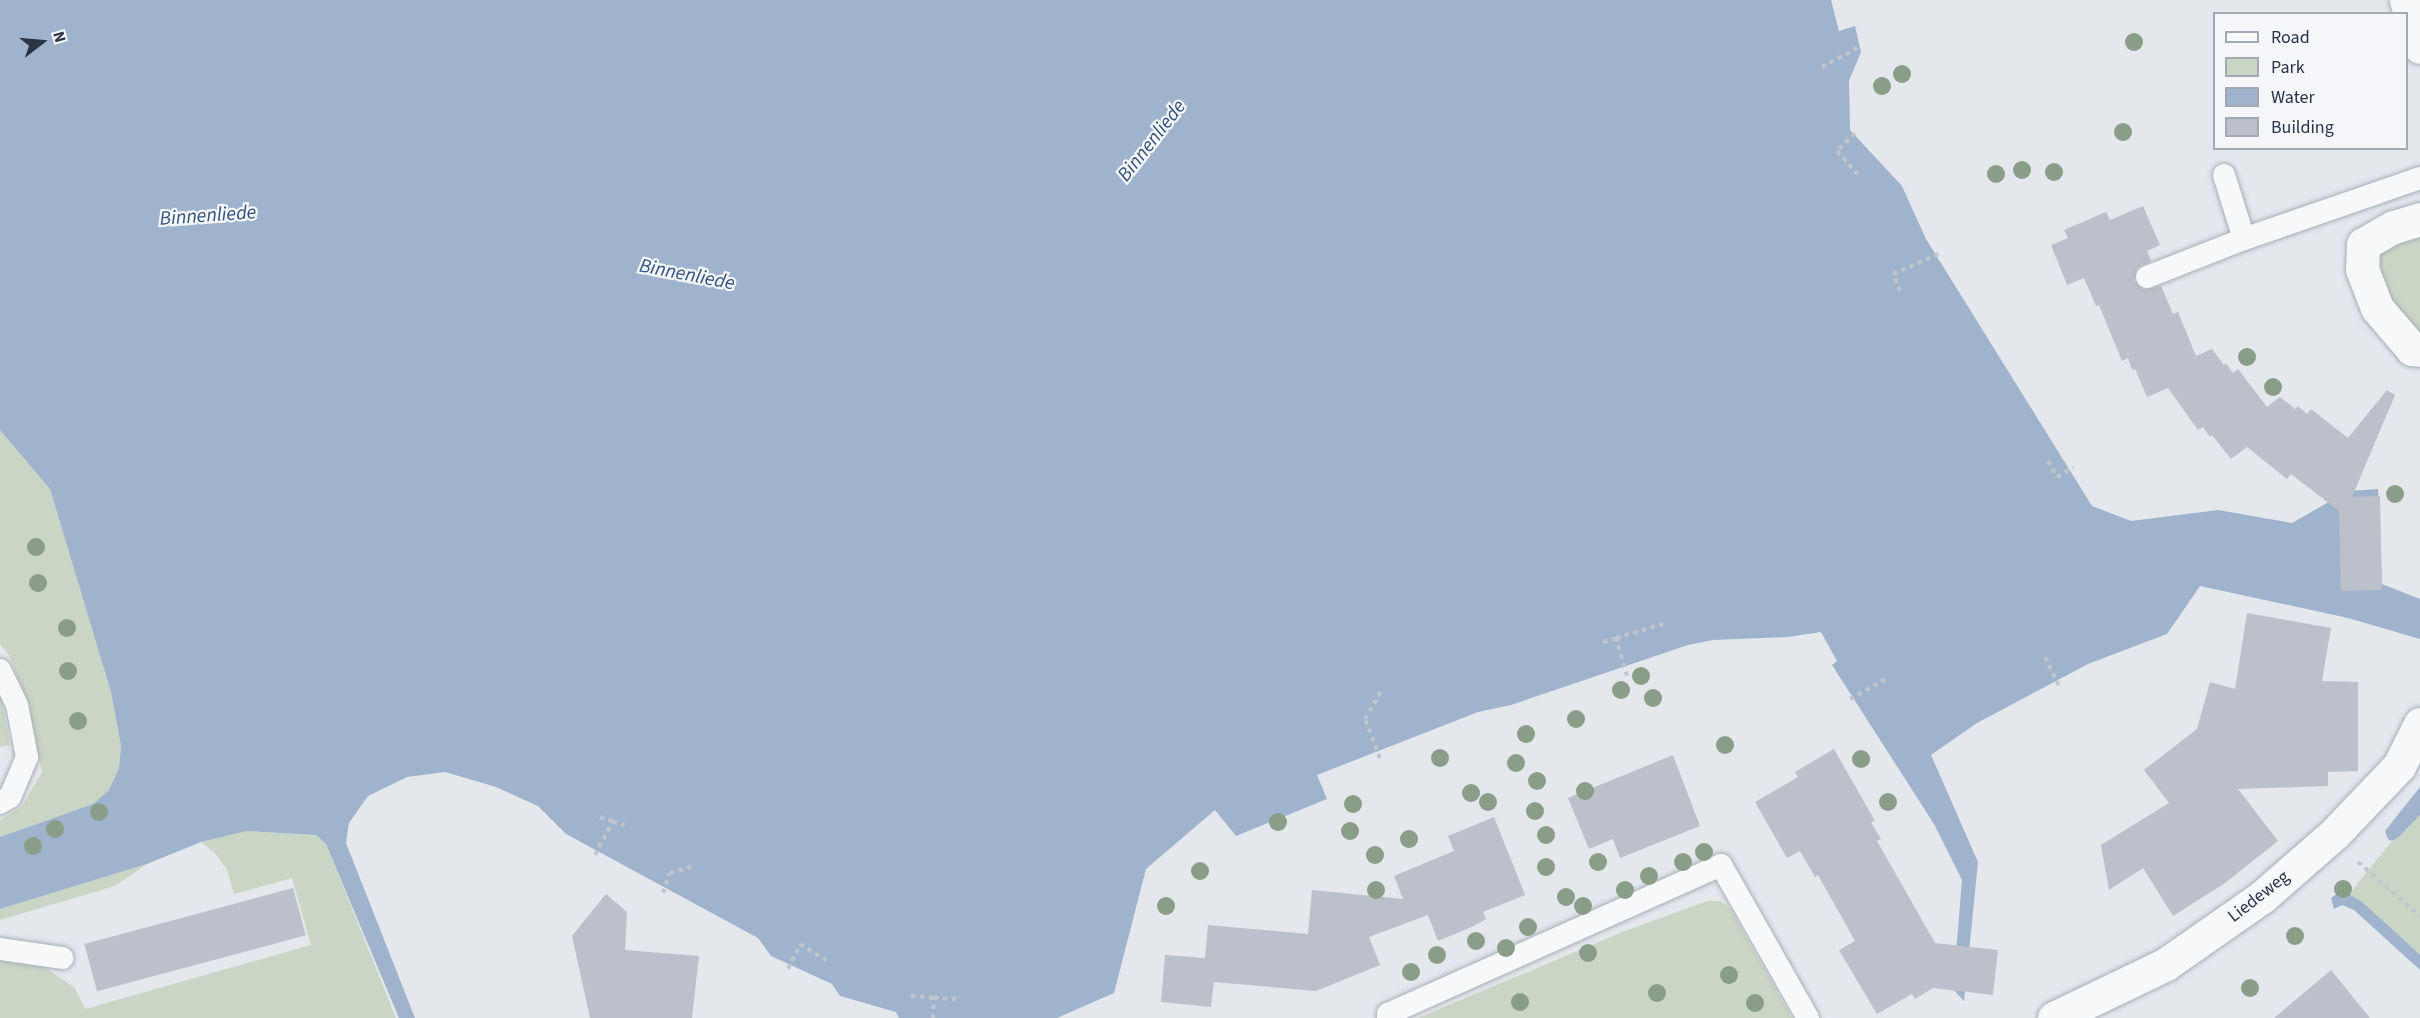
<!DOCTYPE html>
<html>
<head>
<meta charset="utf-8">
<style>
	body { margin:0 }
	#map { position:relative; width:2420px; height:1018px; overflow:hidden; background:#e4e7ec; font-family:"Source Sans 3",sans-serif }
	div>[style] { position:absolute }
	.green>* { inset:0; background:#c9d6c5 }
	.water>* { inset:0; background:#9fb4cc }
	.building>* { inset:0; background:#bbc0ca; transform-origin:0 0 }
	.path>* { height:4px; margin-top:-2px; transform-origin:0; background:repeating-linear-gradient(90deg,#c2c5cb 0 4.5px,transparent 0 9px) }
	.roads { filter:drop-shadow(0 0 2px #a9aeb7) drop-shadow(0 0 2px #a9aeb7) }
	.service>* { height:22px; margin:-11px; padding:0 11px; transform-origin:11px; border-radius:11px; background:#f7f8fa }
	.minor>* { height:33px; margin:-16.5px; padding:0 16.5px; transform-origin:16.5px; border-radius:16.5px; background:#f7f8fa }
	.tertiary>* { height:33px; margin:-16.5px; padding:0 16.5px; transform-origin:16.5px; border-radius:16.5px; background:#f7f8fa }
	.trees>* { width:18px; height:18px; margin:-9px; border-radius:50%; background:#899d89 }
	span { translate:-50% -50%; white-space:nowrap; text-align:center; line-height:1.15; -webkit-text-stroke:4.5px #f4f6f9; paint-order:stroke }
	.street-label { font-size:18px; color:#2b3445 }
	.water-label { font-size:20px; color:#34527a; font-style:italic }
	.legend { position:absolute; left:2213px; top:12px; width:195px; height:138px; box-sizing:border-box; background:#f4f6f9; border:2px solid #a4a8b1; margin:0; padding:8px 10px; list-style:none; font-size:18px; color:#2b3445 }
	.legend li { display:flex; align-items:center; gap:12px; height:30px }
	.legend b { width:30px; border:2px solid #a4a8b1 }
	.north { position:absolute; left:12px; top:12px; width:60px; height:60px; -webkit-text-stroke:4px #f4f6f9; paint-order:stroke; rotate:74deg; font-size:16px; font-weight:700; line-height:24px; text-align:center; color:#2b3445 }
	.north::after { content:''; display:block; margin:auto; width:21px; height:27px; background:#2b3445; clip-path:polygon(50% 0,100% 100%,50% 72%,0 100%) }
</style>
</head>
<body>
<div id="map">
	<div class="green">
		<i style="clip-path:polygon(2420px 235px,2420px 337px,2413px 337px,2375px 272px,2381px 249px)"></i>
		<i style="clip-path:polygon(0 430px,50px 489px,111px 692px,121px 746px,119px 768px,109px 790px,93px 804px,0 837px,0 820px,22px 806px,42px 772px,28px 704px,9px 655px,0 644px)"></i>
		<i style="clip-path:polygon(0 690px,10px 745px,0 747px)"></i>
		<i style="clip-path:polygon(2420px 815px,2420px 955px,2361px 901px,2349px 894px,2392px 841px,2399px 837px)"></i>
		<i style="clip-path:polygon(247px 831px,316px 835px,326px 844px,396px 1018px,0 1018px,0 957px,42px 966px,74px 987px,85px 1009px,311px 945px,292px 878px,234px 894px,227px 870px,216px 854px,201px 842px)"></i>
		<i style="clip-path:polygon(147px 864px,115px 886px,0 920px,0 909px)"></i>
		<i style="clip-path:polygon(1707px 901px,1720px 901px,1729px 907px,1792px 1018px,1418px 1018px,1620px 933px)"></i>
	</div>
	<div class="water">
		<i style="clip-path:polygon(0 0,1831px 0,1839px 31px,1855px 26px,1861px 52px,1849px 81px,1850px 130px,1902px 186px,1926px 239px,2092px 506px,2131px 521px,2218px 510px,2292px 523px,2348px 491px,2378px 489px,2382px 584px,2420px 599px,2420px 639px,2348px 618px,2200px 586px,2167px 634px,2088px 664px,1977px 723px,1931px 755px,1978px 862px,1964px 1001px,1953px 989px,1962px 880px,1934px 824px,1832px 665px,1837px 661px,1821px 632px,1788px 637px,1713px 640px,1688px 645px,1511px 705px,1478px 712px,1317px 775px,1327px 799px,1236px 836px,1215px 810px,1146px 869px,1114px 993px,1057px 1018px,899px 1018px,896px 1012px,840px 996px,832px 984px,771px 956px,758px 938px,566px 834px,538px 806px,496px 787px,445px 772px,407px 777px,368px 796px,349px 823px,346px 843px,415px 1018px,399px 1018px,326px 844px,316px 835px,247px 831px,201px 842px,147px 864px,0 909px,0 837px,93px 804px,109px 790px,119px 768px,121px 746px,111px 692px,50px 489px,0 430px)"></i>
		<i style="clip-path:polygon(2420px 787px,2420px 815px,2399px 837px,2392px 841px,2388px 839px,2385px 831px)"></i>
		<i style="clip-path:polygon(2338px 893px,2349px 894px,2361px 901px,2403px 939px,2420px 955px,2420px 970px,2354px 910px,2342px 905px,2334px 909px,2331px 898px)"></i>
	</div>
	<div class="building">
		<i style="clip-path:polygon(2143px 206px,2160px 245px,2147px 251px,2151px 261px,2137px 268px,2134px 281px,2144px 290px,2161px 286px,2173px 314px,2178px 312px,2196px 356px,2212px 349px,2224px 365px,2226px 363px,2233px 373px,2238px 369px,2267px 407px,2280px 397px,2295px 409px,2298px 406px,2307px 414px,2311px 409px,2348px 438px,2387px 390px,2395px 395px,2352px 497px,2380px 496px,2382px 590px,2341px 591px,2339px 511px,2291px 474px,2287px 479px,2247px 447px,2231px 459px,2212px 435px,2210px 437px,2203px 427px,2198px 430px,2168px 388px,2147px 397px,2135px 369px,2132px 370px,2128px 358px,2122px 361px,2099px 305px,2096px 306px,2084px 278px,2067px 285px,2051px 245px,2068px 238px,2064px 230px,2106px 212px,2110px 220px)"></i>
		<i style="clip-path:polygon(2247px 613px,2331px 628px,2322px 681px,2358px 682px,2358px 771px,2328px 772px,2328px 786px,2238px 789px,2278px 841px,2225px 883px,2173px 916px,2143px 868px,2109px 890px,2101px 845px,2169px 803px,2144px 770px,2197px 729px,2210px 682px,2235px 689px)"></i>
		<i style="clip-path:polygon(1834px 749px,1875px 821px,1871px 822px,1881px 839px,1877px 841px,1935px 943px,1998px 950px,1993px 995px,1933px 988px,1915px 999px,1912px 994px,1877px 1014px,1839px 950px,1855px 941px,1818px 875px,1815px 877px,1800px 851px,1787px 858px,1755px 802px,1798px 777px,1795px 772px)"></i>
		<i style="clip-path:polygon(1673px 755px,1700px 826px,1620px 858px,1613px 839px,1589px 849px,1568px 798px)"></i>
		<i style="clip-path:polygon(1494px 817px,1525px 895px,1483px 912px,1486px 919px,1474px 926px,1438px 941px,1428px 915px,1369px 937px,1380px 965px,1316px 991px,1214px 982px,1211px 1007px,1161px 1002px,1165px 955px,1205px 958px,1208px 925px,1308px 934px,1312px 890px,1403px 899px,1394px 876px,1454px 851px,1448px 836px)"></i>
		<i style="left:293px;top:888px;width:49px;height:216px;rotate:75deg"></i>
		<i style="clip-path:polygon(606px 894px,627px 912px,625px 950px,699px 956px,692px 1018px,590px 1018px,572px 936px)"></i>
		<i style="clip-path:polygon(2331px 970px,2370px 1018px,2274px 1018px)"></i>
	</div>
	<div class="path">
		<i style="left:1822px;top:67px;width:44px;rotate:-28.3deg"></i>
		<i style="left:1855px;top:133px;width:25px;rotate:135deg"></i>
		<i style="left:1837px;top:151px;width:31px;rotate:48deg"></i>
		<i style="left:1900px;top:291px;width:18px;rotate:-112deg"></i>
		<i style="left:1893px;top:274px;width:52px;rotate:-23.6deg"></i>
		<i style="left:2048px;top:461px;width:18px;rotate:61deg"></i>
		<i style="left:2057px;top:477px;width:19px;rotate:-32deg"></i>
		<i style="left:1603px;top:642px;width:14px;rotate:-17deg"></i>
		<i style="left:2045px;top:657px;width:32px;rotate:64deg"></i>
		<i style="left:1627px;top:676px;width:40px;rotate:-106deg"></i>
		<i style="left:1616px;top:638px;width:49px;rotate:-16.6deg"></i>
		<i style="left:1850px;top:699px;width:41px;rotate:-29.1deg"></i>
		<i style="left:1380px;top:758px;width:42px;rotate:-111deg"></i>
		<i style="left:1365px;top:719px;width:34px;rotate:-60deg"></i>
		<i style="left:613px;top:821px;width:12px;rotate:20deg"></i>
		<i style="left:595px;top:855px;width:38px;rotate:-62deg"></i>
		<i style="left:613px;top:821px;width:18px;rotate:-164deg"></i>
		<i style="left:2358px;top:862px;width:82px;rotate:41.1deg"></i>
		<i style="left:663px;top:893px;width:21px;rotate:-71deg"></i>
		<i style="left:670px;top:873px;width:22px;rotate:-16deg"></i>
		<i style="left:788px;top:969px;width:28px;rotate:-64deg"></i>
		<i style="left:800px;top:944px;width:31px;rotate:32deg"></i>
		<i style="left:911px;top:996px;width:23px;rotate:5deg"></i>
		<i style="left:933px;top:1018px;width:20px;rotate:-87deg"></i>
		<i style="left:934px;top:998px;width:23px;rotate:2deg"></i>
	</div>
	<div class="roads">
		<div class="service">
			<i style="left:2224px;top:175px;width:67px;rotate:72.6deg"></i>
			<i style="left:2147px;top:277px;width:104px;rotate:-21.4deg"></i>
			<i style="left:2244px;top:239px;width:186px;rotate:-19.1deg"></i>
			<i style="left:0;top:670px;width:39px;rotate:64deg"></i>
			<i style="left:17px;top:705px;width:53px;rotate:79.1deg"></i>
			<i style="left:27px;top:757px;width:43px;rotate:113deg"></i>
			<i style="left:10px;top:797px;width:12px;rotate:149deg"></i>
			<i style="left:0;top:949px;width:63px;rotate:8.3deg"></i>
			<i style="left:1388px;top:1018px;width:4px;rotate:-90deg"></i>
			<i style="left:1388px;top:1014px;width:365px;rotate:-24.1deg"></i>
			<i style="left:1721px;top:865px;width:176px;rotate:60.4deg"></i>
		</div>
		<div class="minor">
			<i style="left:2420px;top:219px;width:28px;rotate:163deg"></i>
			<i style="left:2393px;top:227px;width:34px;rotate:150deg"></i>
			<i style="left:2363px;top:244px;width:25px;rotate:92deg"></i>
			<i style="left:2362px;top:269px;width:42px;rotate:69deg"></i>
			<i style="left:2377px;top:308px;width:54px;rotate:49.5deg"></i>
			<i style="left:2412px;top:349px;width:8px;rotate:7deg"></i>
		</div>
		<div class="tertiary">
			<i style="left:2406px;top:0;width:49px;rotate:73.4deg"></i>
			<i style="left:2054px;top:1018px;width:124px;rotate:-25.7deg"></i>
			<i style="left:2166px;top:964px;width:117px;rotate:-34.9deg"></i>
			<i style="left:2262px;top:897px;width:97px;rotate:-41.2deg"></i>
			<i style="left:2335px;top:833px;width:93px;rotate:-46.3deg"></i>
			<i style="left:2399px;top:766px;width:47px;rotate:-63.4deg"></i>
		</div>
	</div>
	<div class="trees">
		<i style="left:2134px;top:42px"></i>
		<i style="left:1902px;top:74px"></i>
		<i style="left:1882px;top:86px"></i>
		<i style="left:2123px;top:132px"></i>
		<i style="left:2022px;top:170px"></i>
		<i style="left:2054px;top:172px"></i>
		<i style="left:1996px;top:174px"></i>
		<i style="left:2247px;top:357px"></i>
		<i style="left:2273px;top:387px"></i>
		<i style="left:2395px;top:494px"></i>
		<i style="left:36px;top:547px"></i>
		<i style="left:38px;top:583px"></i>
		<i style="left:67px;top:628px"></i>
		<i style="left:68px;top:671px"></i>
		<i style="left:1641px;top:676px"></i>
		<i style="left:1621px;top:690px"></i>
		<i style="left:1653px;top:698px"></i>
		<i style="left:1576px;top:719px"></i>
		<i style="left:78px;top:721px"></i>
		<i style="left:1526px;top:734px"></i>
		<i style="left:1725px;top:745px"></i>
		<i style="left:1440px;top:758px"></i>
		<i style="left:1861px;top:759px"></i>
		<i style="left:1516px;top:763px"></i>
		<i style="left:1537px;top:781px"></i>
		<i style="left:1585px;top:791px"></i>
		<i style="left:1471px;top:793px"></i>
		<i style="left:1488px;top:802px"></i>
		<i style="left:1888px;top:802px"></i>
		<i style="left:1353px;top:804px"></i>
		<i style="left:1535px;top:811px"></i>
		<i style="left:99px;top:812px"></i>
		<i style="left:1278px;top:822px"></i>
		<i style="left:55px;top:829px"></i>
		<i style="left:1350px;top:831px"></i>
		<i style="left:1546px;top:835px"></i>
		<i style="left:1409px;top:839px"></i>
		<i style="left:33px;top:846px"></i>
		<i style="left:1704px;top:852px"></i>
		<i style="left:1375px;top:855px"></i>
		<i style="left:1598px;top:862px"></i>
		<i style="left:1683px;top:862px"></i>
		<i style="left:1546px;top:867px"></i>
		<i style="left:1200px;top:871px"></i>
		<i style="left:1649px;top:876px"></i>
		<i style="left:2343px;top:889px"></i>
		<i style="left:1376px;top:890px"></i>
		<i style="left:1625px;top:890px"></i>
		<i style="left:1566px;top:897px"></i>
		<i style="left:1166px;top:906px"></i>
		<i style="left:1583px;top:906px"></i>
		<i style="left:1528px;top:927px"></i>
		<i style="left:2295px;top:936px"></i>
		<i style="left:1476px;top:941px"></i>
		<i style="left:1506px;top:948px"></i>
		<i style="left:1588px;top:953px"></i>
		<i style="left:1437px;top:955px"></i>
		<i style="left:1411px;top:972px"></i>
		<i style="left:1729px;top:975px"></i>
		<i style="left:2250px;top:988px"></i>
		<i style="left:1657px;top:993px"></i>
		<i style="left:1520px;top:1002px"></i>
		<i style="left:1755px;top:1003px"></i>
	</div>
	<div class="street-label">
		<span style="left:2259px;top:897px;rotate:-38deg">Liedeweg</span>
	</div>
	<div class="water-label">
		<span style="left:1152px;top:141px;rotate:-52deg">Binnenliede</span>
		<span style="left:208px;top:216px;rotate:-4deg">Binnenliede</span>
		<span style="left:687px;top:275px;rotate:11deg">Binnenliede</span>
	</div>
	<ul class="legend">
	<li><b style="height:8px;background:#f7f8fa"></b>Road</li>
	<li><b style="height:16px;background:#c9d6c5"></b>Park</li>
	<li><b style="height:16px;background:#9fb4cc"></b>Water</li>
	<li><b style="height:16px;background:#bbc0ca"></b>Building</li>
	</ul>
	<div class="north">N</div>
</div>
</body>
</html>
